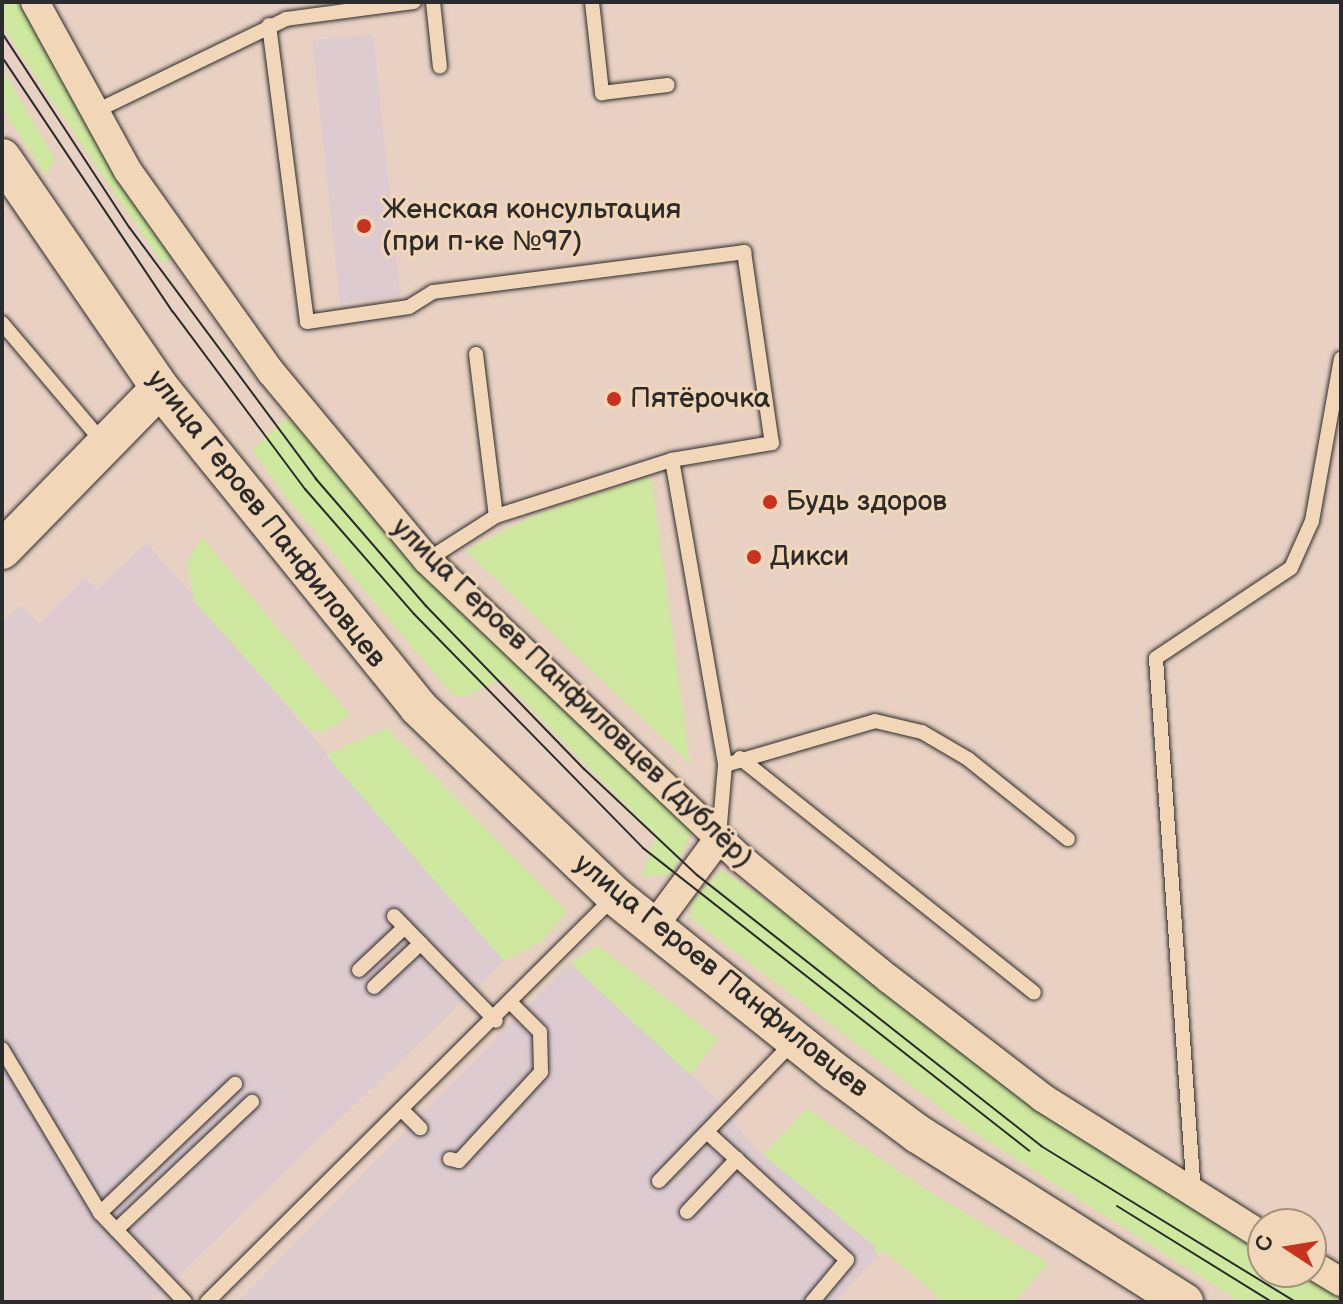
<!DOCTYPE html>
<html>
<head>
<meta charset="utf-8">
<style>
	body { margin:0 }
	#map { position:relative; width:1343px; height:1304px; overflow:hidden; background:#e8d1c3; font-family:"Balsamiq Sans",sans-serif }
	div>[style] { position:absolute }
	.built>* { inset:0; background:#ddcbd0; transform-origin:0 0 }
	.green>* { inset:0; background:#cee89f }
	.roads { filter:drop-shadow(0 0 2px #2b2b2b) drop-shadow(0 0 2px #2b2b2b) }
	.lane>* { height:14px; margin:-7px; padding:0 7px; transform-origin:7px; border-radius:7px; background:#f1d6b8 }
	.street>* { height:28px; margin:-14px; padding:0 14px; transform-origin:14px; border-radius:14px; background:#f1d6b8 }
	.secondary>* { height:38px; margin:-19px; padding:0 19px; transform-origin:19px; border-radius:19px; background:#f1d6b8 }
	.tram>* { height:2px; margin:-1px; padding:0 1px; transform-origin:1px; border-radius:1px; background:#2b2b2b }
	.dots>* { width:22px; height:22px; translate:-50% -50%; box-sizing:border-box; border:4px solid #f1d6b8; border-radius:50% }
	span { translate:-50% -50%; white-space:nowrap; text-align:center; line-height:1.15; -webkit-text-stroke:6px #f1d6b8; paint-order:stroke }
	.poi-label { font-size:28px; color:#2b2b2b }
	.left { translate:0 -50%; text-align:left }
	.street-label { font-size:28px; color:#2b2b2b }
	.frame { position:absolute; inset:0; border:4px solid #2b2b2b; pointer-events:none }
	.north { position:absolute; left:1247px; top:1208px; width:80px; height:80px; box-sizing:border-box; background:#f1d6b8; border:2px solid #a29280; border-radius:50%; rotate:282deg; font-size:22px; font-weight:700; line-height:32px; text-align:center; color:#2b2b2b }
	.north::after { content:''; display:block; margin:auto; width:28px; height:36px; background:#c8321e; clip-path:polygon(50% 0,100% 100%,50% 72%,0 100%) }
</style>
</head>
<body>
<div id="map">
	<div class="built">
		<i style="left:373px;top:34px;width:264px;height:61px;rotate:84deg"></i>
		<i style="clip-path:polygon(147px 543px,504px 961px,150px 1302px,2px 1302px,2px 623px,21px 605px,39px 624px,85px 577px,97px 590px)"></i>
		<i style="clip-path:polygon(570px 963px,707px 1089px,755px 1148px,875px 1246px,877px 1256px,835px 1302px,238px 1302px)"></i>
	</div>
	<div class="green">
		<i style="clip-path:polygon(2px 2px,20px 2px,104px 154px,176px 254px,163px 264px,21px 55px,2px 24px)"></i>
		<i style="clip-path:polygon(2px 67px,55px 160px,45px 175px,2px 108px)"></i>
		<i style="clip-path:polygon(287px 418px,679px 813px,692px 832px,671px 875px,642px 876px,656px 836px,502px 679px,464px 697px,452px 694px,286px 497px,252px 450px)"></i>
		<i style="clip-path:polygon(651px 476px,690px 764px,465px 550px,535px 515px)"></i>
		<i style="clip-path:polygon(202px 537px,350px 715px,324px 732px,310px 730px,194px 601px,187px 563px)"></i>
		<i style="clip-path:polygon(387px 728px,567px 911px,542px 941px,504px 961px,326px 755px)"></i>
		<i style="clip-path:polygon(722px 870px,1263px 1242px,1263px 1272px,1310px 1272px,1341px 1291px,1341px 1302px,1240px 1302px,966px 1127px,689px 917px,694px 899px)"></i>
		<i style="clip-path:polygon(597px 945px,718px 1039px,690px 1075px,570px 963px)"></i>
		<i style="clip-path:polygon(807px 1109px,925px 1189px,1048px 1263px,1014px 1302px,945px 1302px,883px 1250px,877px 1256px,875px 1246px,763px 1155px)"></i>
	</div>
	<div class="roads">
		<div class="lane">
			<i style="left:433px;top:2px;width:65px;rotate:83.9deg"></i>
			<i style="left:592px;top:2px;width:92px;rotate:83.7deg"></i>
			<i style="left:602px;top:93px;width:66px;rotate:-6.9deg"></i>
			<i style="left:269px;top:25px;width:299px;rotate:82.7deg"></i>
			<i style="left:307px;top:322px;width:103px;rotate:-8.4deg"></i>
			<i style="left:409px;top:307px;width:28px;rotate:-32deg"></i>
			<i style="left:433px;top:292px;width:314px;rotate:-7.3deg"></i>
			<i style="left:744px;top:252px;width:193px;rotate:81.7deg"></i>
			<i style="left:772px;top:443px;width:101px;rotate:170.4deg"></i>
			<i style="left:94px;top:112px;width:213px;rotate:-25.8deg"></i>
			<i style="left:286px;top:19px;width:129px;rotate:-7.6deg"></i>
			<i style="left:2px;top:323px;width:160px;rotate:49.8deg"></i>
			<i style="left:476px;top:354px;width:163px;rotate:83deg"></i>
			<i style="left:427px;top:560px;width:82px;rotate:-32.5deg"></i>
			<i style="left:496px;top:516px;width:185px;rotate:-17.7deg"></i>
			<i style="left:672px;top:460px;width:310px;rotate:80.1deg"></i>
			<i style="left:725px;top:765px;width:71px;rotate:94.8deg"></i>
			<i style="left:740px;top:758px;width:376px;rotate:38.6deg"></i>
			<i style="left:725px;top:765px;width:156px;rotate:-16.3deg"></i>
			<i style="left:875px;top:721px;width:48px;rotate:13.2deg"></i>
			<i style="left:922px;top:732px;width:53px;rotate:30.4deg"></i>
			<i style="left:968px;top:759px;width:128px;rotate:38.7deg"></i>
			<i style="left:394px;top:916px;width:146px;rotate:45.8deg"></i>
			<i style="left:359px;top:970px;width:63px;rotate:-43.1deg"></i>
			<i style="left:374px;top:987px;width:64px;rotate:-43.1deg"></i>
			<i style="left:2px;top:1049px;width:191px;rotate:59.1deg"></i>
			<i style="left:100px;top:1213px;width:123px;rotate:46.3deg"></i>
			<i style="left:404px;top:1112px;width:23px;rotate:45deg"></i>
			<i style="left:708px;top:1133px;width:188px;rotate:42.4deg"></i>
			<i style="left:847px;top:1260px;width:55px;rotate:129.8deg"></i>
			<i style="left:450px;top:1159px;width:9px;rotate:13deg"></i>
			<i style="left:459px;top:1161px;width:121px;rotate:-47.3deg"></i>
			<i style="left:541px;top:1072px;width:40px;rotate:-91.4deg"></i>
			<i style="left:540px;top:1032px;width:38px;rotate:-135deg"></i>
			<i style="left:659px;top:1181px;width:196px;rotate:-46deg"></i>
			<i style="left:1194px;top:1194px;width:537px;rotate:-94.06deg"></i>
			<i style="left:1156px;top:658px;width:162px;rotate:-33.7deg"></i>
			<i style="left:1291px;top:568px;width:51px;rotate:-65.9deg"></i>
			<i style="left:1312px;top:521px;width:165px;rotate:-79.9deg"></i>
			<i style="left:687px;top:1212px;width:73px;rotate:-46.7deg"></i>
			<i style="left:100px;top:1213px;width:187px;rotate:-43.7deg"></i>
			<i style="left:116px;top:1230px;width:187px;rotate:-43.3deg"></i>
			<i style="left:207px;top:1302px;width:576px;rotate:-44.86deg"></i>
		</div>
		<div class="street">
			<i style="left:35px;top:2px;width:193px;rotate:61.2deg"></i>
			<i style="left:128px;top:171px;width:247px;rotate:54.6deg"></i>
			<i style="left:271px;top:372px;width:244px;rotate:50.3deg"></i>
			<i style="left:427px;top:560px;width:431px;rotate:43.6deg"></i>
			<i style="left:739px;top:857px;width:195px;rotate:39.2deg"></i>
			<i style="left:890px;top:980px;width:193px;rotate:37.6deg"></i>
			<i style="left:1043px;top:1098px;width:260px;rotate:32.1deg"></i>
			<i style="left:654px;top:926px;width:109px;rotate:-53.5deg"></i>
			<i style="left:1311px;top:1264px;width:35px;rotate:31deg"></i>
		</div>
		<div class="secondary">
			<i style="left:2px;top:158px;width:279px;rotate:55.5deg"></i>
			<i style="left:160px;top:388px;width:410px;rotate:51deg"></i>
			<i style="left:418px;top:707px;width:273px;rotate:43.8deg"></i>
			<i style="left:615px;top:896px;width:282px;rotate:38.7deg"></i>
			<i style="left:835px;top:1072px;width:104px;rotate:36.8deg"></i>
			<i style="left:918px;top:1134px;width:315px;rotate:32.3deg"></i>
			<i style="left:2px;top:550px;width:226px;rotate:-45.7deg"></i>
		</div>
	</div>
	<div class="tram">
		<i style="left:2px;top:33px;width:232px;rotate:56.8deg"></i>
		<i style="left:129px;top:227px;width:314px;rotate:53.4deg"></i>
		<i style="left:316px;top:479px;width:168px;rotate:49.1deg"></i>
		<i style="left:426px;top:606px;width:227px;rotate:45.9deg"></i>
		<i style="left:584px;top:769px;width:155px;rotate:43.2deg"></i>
		<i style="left:697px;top:875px;width:438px;rotate:38.2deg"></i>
		<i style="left:1041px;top:1146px;width:299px;rotate:31.5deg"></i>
		<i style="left:4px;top:60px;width:303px;rotate:56.2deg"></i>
		<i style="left:173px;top:312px;width:221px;rotate:53.3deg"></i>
		<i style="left:305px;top:489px;width:166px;rotate:48.9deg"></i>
		<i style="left:414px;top:614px;width:327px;rotate:45.6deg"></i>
		<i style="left:643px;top:848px;width:491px;rotate:38.1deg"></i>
		<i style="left:1117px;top:1206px;width:182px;rotate:31.8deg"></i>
	</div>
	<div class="dots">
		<i style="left:364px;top:226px;background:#c8321e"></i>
		<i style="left:614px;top:399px;background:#c8321e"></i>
		<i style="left:770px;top:502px;background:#c8321e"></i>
		<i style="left:754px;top:557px;background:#c8321e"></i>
	</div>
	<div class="poi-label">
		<span class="left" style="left:382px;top:226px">Женская консультация<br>(при п-ке №97)</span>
		<span class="left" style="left:630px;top:399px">Пятёрочка</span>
		<span class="left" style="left:786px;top:502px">Будь здоров</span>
		<span class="left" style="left:770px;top:557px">Дикси</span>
	</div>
	<div class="street-label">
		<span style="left:266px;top:519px;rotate:52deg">улица Героев Панфиловцев</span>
		<span style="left:572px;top:693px;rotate:44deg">улица Героев Панфиловцев (дублёр)</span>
		<span style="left:721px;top:976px;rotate:39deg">улица Героев Панфиловцев</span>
	</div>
	<div class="frame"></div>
	<div class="north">С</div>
</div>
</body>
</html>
